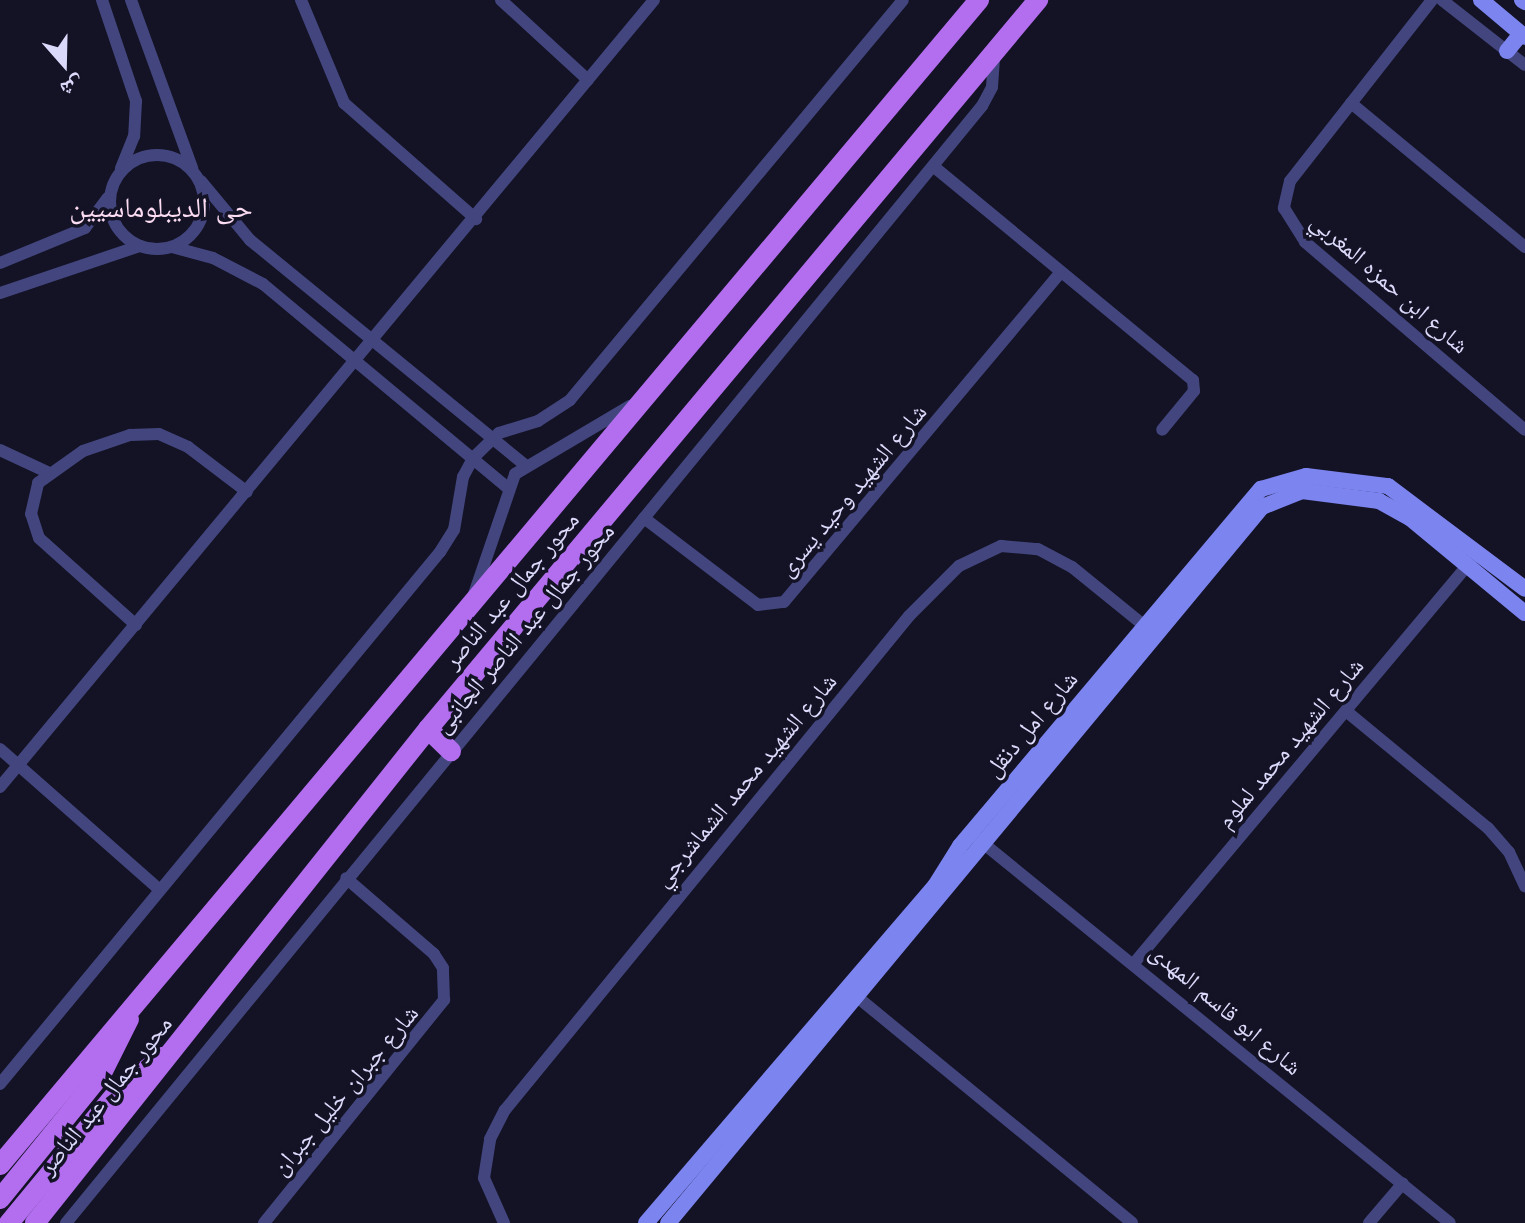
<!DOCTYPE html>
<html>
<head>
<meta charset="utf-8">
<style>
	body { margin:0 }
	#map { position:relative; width:1525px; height:1223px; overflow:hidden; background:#141225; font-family:Arial,"Noto Naskh Arabic",sans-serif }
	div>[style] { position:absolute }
	.street>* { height:12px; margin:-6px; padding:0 6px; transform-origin:6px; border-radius:6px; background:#43467e }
	.street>.ring { margin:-6px; padding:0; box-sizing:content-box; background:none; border:12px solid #43467e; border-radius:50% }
	.secondary>* { height:16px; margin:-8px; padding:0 8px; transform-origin:8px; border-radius:8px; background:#7c84ef }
	.primary>* { height:20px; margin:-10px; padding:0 10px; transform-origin:10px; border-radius:10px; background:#b26eee }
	span { translate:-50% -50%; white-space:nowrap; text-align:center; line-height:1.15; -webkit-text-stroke:7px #141225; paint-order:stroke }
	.street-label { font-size:24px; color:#dbdafb }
	.quarter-label { font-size:28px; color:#fbdcf2 }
	.north { position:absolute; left:24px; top:24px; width:80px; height:80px; -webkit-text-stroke:6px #141225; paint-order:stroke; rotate:160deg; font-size:22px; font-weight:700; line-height:32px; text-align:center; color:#dbdafb }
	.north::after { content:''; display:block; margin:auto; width:28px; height:36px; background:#dbdafb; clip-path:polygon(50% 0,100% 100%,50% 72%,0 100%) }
</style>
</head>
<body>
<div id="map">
	<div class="street">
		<i style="left:102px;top:0;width:107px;rotate:71.4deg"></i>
		<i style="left:136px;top:101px;width:35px;rotate:93deg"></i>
		<i style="left:134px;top:136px;width:35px;rotate:112deg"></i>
		<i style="left:131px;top:0;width:179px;rotate:70deg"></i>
		<i style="left:301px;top:0;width:112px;rotate:67.3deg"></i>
		<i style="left:344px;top:103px;width:176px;rotate:41.3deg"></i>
		<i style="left:501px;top:0;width:118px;rotate:42.6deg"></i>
		<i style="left:1432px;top:0;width:230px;rotate:128.1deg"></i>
		<i style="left:1290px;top:181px;width:28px;rotate:103deg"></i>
		<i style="left:1284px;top:208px;width:40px;rotate:58deg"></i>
		<i style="left:1305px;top:242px;width:289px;rotate:40.5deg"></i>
		<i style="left:1442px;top:0;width:105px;rotate:38.1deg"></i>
		<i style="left:1351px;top:103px;width:226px;rotate:39.6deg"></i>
		<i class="ring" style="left:110px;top:155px;width:82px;height:82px"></i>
		<i style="left:933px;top:166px;width:337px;rotate:39.5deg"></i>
		<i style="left:1193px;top:380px;width:11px;rotate:85deg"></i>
		<i style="left:1194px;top:391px;width:50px;rotate:129.4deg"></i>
		<i style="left:201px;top:181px;width:77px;rotate:50.3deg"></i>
		<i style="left:250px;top:240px;width:354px;rotate:39.3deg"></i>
		<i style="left:172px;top:247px;width:42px;rotate:15deg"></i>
		<i style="left:213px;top:258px;width:56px;rotate:27.5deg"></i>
		<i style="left:263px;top:284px;width:317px;rotate:39.8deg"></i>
		<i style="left:0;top:263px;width:92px;rotate:-22.4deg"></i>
		<i style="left:85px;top:228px;width:38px;rotate:-53deg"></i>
		<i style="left:0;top:293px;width:148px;rotate:-18.6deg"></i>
		<i style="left:0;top:450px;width:52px;rotate:25.1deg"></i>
		<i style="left:644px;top:518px;width:143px;rotate:37.3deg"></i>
		<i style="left:758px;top:605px;width:26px;rotate:-7deg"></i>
		<i style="left:784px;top:602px;width:429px;rotate:-50deg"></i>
		<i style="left:474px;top:594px;width:127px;rotate:-71.1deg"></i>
		<i style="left:515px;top:474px;width:134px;rotate:-30.6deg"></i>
		<i style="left:136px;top:625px;width:130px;rotate:-138.1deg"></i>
		<i style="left:39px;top:538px;width:25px;rotate:-108deg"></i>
		<i style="left:31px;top:514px;width:32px;rotate:-77deg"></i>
		<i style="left:38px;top:483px;width:55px;rotate:-35.4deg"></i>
		<i style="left:83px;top:451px;width:50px;rotate:-18.8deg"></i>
		<i style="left:130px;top:435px;width:29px;rotate:-2deg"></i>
		<i style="left:159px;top:434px;width:32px;rotate:24deg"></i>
		<i style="left:188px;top:447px;width:74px;rotate:37.3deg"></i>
		<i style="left:1346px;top:711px;width:184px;rotate:39.5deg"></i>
		<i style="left:1488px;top:828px;width:32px;rotate:49deg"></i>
		<i style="left:1509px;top:852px;width:38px;rotate:65deg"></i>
		<i style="left:0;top:749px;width:212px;rotate:41.4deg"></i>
		<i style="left:0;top:787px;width:1023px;rotate:-50.27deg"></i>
		<i style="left:978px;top:839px;width:608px;rotate:39.13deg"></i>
		<i style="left:1135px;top:962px;width:525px;rotate:-50.03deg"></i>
		<i style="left:850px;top:991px;width:365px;rotate:39.4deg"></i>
		<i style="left:0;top:1084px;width:690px;rotate:-50.41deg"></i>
		<i style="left:440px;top:552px;width:26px;rotate:-58deg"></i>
		<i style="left:454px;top:530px;width:54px;rotate:-80.4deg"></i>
		<i style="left:463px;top:477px;width:21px;rotate:-62deg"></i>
		<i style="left:473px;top:458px;width:36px;rotate:-44deg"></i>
		<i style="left:499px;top:433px;width:41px;rotate:-17.1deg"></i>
		<i style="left:538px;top:421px;width:38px;rotate:-33deg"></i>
		<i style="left:570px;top:400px;width:520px;rotate:-50.22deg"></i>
		<i style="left:66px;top:1223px;width:1445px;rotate:-50.65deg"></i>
		<i style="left:982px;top:106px;width:21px;rotate:-62deg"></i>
		<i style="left:992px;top:87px;width:31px;rotate:-86deg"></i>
		<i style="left:264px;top:1223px;width:287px;rotate:-51.1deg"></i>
		<i style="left:444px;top:1000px;width:32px;rotate:-92deg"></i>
		<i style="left:443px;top:968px;width:17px;rotate:-123deg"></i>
		<i style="left:434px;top:954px;width:116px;rotate:-139.2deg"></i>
		<i style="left:504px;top:1223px;width:49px;rotate:-114deg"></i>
		<i style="left:484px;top:1178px;width:39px;rotate:-81deg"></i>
		<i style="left:490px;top:1139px;width:33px;rotate:-63deg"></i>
		<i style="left:505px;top:1110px;width:638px;rotate:-50.72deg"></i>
		<i style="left:909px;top:616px;width:71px;rotate:-45deg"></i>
		<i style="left:959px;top:566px;width:47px;rotate:-25.5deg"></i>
		<i style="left:1001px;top:546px;width:37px;rotate:5deg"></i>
		<i style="left:1038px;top:549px;width:38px;rotate:28deg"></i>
		<i style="left:1072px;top:567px;width:103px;rotate:39.1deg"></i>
		<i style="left:1369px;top:1223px;width:52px;rotate:-49.6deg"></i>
	</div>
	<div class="secondary">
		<i style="left:1481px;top:0;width:57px;rotate:40.1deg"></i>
		<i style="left:1522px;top:0;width:4px;rotate:34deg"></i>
		<i style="left:1507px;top:51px;width:22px;rotate:-51deg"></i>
		<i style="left:646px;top:1223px;width:444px;rotate:-49.4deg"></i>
		<i style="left:935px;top:886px;width:47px;rotate:-58deg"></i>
		<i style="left:960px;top:846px;width:467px;rotate:-49.9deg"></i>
		<i style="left:1261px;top:489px;width:47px;rotate:-16.1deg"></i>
		<i style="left:1306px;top:476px;width:83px;rotate:7deg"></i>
		<i style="left:1388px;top:486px;width:171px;rotate:36.9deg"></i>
		<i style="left:668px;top:1223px;width:930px;rotate:-50.32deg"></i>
		<i style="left:1262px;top:507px;width:43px;rotate:-21.8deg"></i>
		<i style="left:1302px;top:491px;width:78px;rotate:7.4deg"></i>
		<i style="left:1379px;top:501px;width:35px;rotate:29deg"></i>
		<i style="left:1410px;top:518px;width:149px;rotate:39.6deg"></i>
	</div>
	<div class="primary">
		<i style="left:428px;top:729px;width:32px;rotate:44deg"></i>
		<i style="left:0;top:1165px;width:1522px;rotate:-49.96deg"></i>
		<i style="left:0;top:1199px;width:162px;rotate:-51deg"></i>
		<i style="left:102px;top:1073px;width:60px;rotate:-63.4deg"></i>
		<i style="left:9px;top:1223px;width:174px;rotate:-50.4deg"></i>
		<i style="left:120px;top:1089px;width:54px;rotate:-36.7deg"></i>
		<i style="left:35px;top:1223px;width:631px;rotate:-51.5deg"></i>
		<i style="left:428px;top:729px;width:951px;rotate:-50.08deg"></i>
	</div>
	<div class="street-label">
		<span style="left:1390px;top:283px;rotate:41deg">شارع ابن حمزه المغربي</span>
		<span style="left:852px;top:490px;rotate:-50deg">شارع الشهيد وحيد يسرى</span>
		<span style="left:511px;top:590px;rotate:-50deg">محور جمال عبد الناصر</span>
		<span style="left:524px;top:628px;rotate:-50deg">محور جمال عبد الناصر الجانبى</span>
		<span style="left:1031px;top:724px;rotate:-50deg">شارع امل دنقل</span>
		<span style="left:1290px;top:743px;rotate:-50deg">شارع الشهيد محمد لملوم</span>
		<span style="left:745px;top:780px;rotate:-50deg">شارع الشهيد محمد الشماشرجي</span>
		<span style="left:1226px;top:1009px;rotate:40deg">شارع ابو قاسم المهدى</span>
		<span style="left:345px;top:1090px;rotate:-50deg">شارع جبران خليل جبران</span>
		<span style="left:105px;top:1095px;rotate:-51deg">محور جمال عبد الناصر</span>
	</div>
	<div class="quarter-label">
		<span style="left:161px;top:208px">حى الديبلوماسيين</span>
	</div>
	<div class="north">ش</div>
</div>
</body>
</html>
